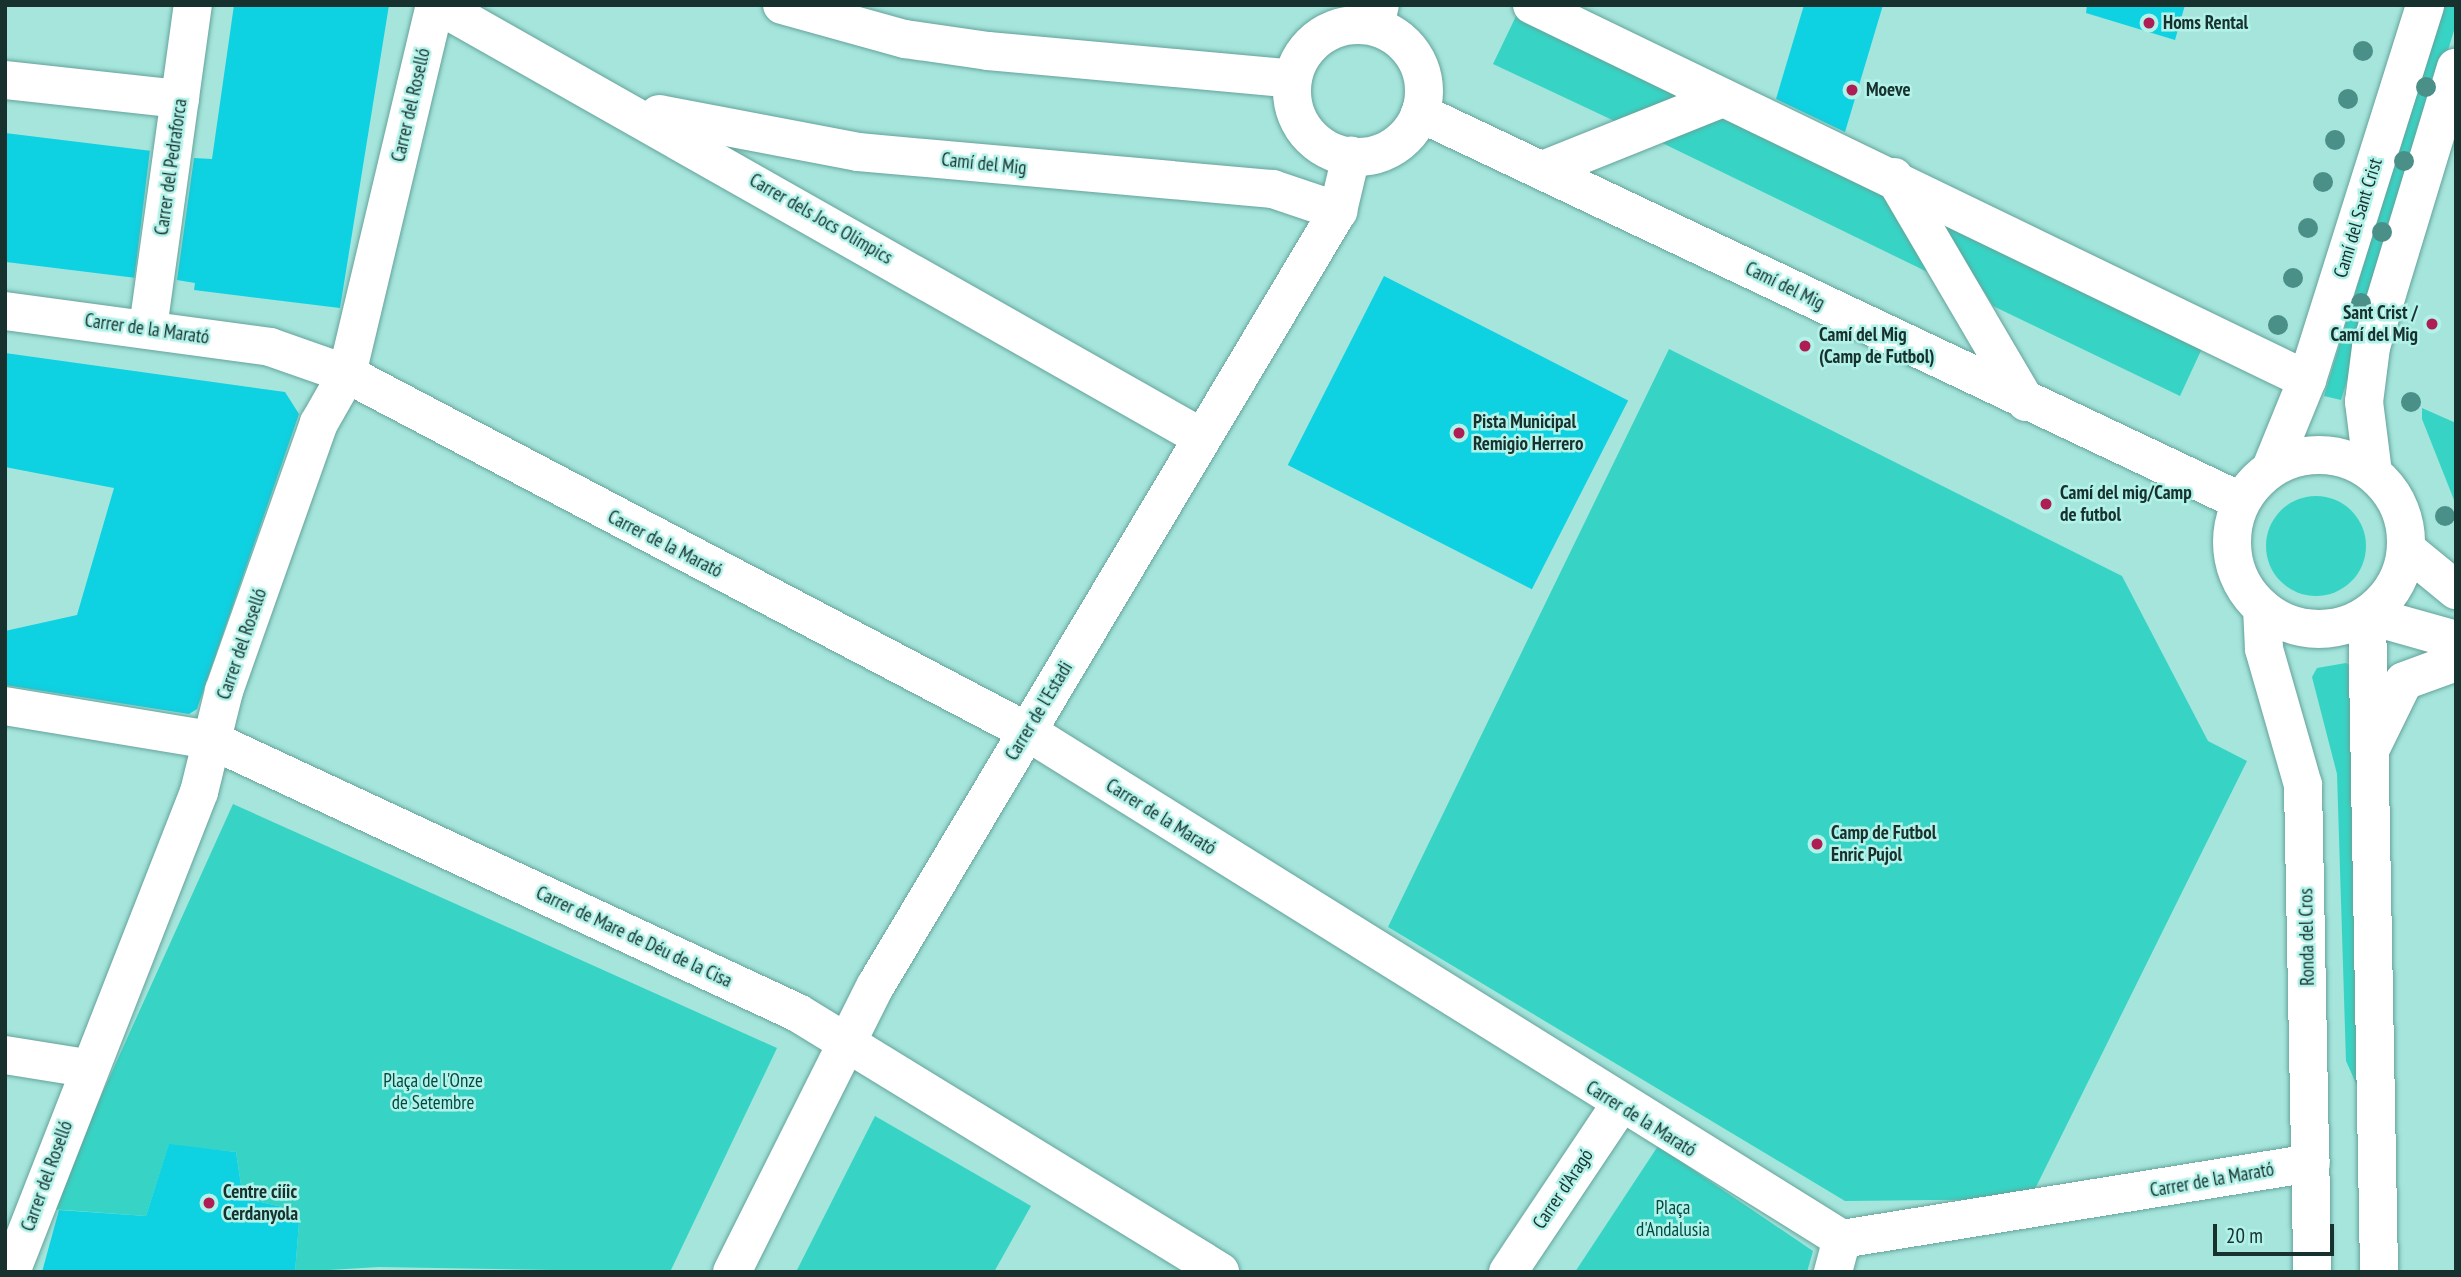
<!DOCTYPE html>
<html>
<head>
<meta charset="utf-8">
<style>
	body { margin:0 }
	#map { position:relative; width:2461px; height:1277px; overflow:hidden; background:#a5e5dc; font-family:"PT Sans Narrow",sans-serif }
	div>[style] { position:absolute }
	.green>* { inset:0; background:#37d4c5 }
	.round { border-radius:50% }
	.building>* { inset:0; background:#0ed1e2; transform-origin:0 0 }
	.roads { filter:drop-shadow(0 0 2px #65a39b) drop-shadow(0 0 2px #65a39b) }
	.minor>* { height:38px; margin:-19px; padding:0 19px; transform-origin:19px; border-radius:19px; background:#fff }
	.tertiary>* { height:38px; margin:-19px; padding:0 19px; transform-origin:19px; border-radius:19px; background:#fff }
	.tertiary>.ring { margin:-19px; padding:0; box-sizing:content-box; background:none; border:38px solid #fff; border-radius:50% }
	.trees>* { width:20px; height:20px; margin:-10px; border-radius:50%; background:#4a8f88 }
	.dots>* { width:19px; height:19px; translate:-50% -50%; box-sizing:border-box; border:4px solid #b2f2e9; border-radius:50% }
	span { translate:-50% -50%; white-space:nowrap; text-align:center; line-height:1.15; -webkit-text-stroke:5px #b2f2e9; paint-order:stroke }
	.poi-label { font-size:19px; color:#17312e; font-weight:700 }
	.left { translate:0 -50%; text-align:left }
	.right { translate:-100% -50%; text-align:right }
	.street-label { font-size:19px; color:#17312e }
	.park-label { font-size:19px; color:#004943 }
	.frame { position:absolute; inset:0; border:7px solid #17312e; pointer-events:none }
	.scale { position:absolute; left:2213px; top:1224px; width:121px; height:32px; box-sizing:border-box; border:4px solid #17312e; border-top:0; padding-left:9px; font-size:21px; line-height:24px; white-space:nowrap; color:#17312e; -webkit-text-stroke:5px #b2f2e9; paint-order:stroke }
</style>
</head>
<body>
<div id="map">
	<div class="green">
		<i style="clip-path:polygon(2442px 5px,2456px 5px,2456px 24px,2341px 400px,2324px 396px)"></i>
		<i style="clip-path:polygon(1518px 12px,1694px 97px,1623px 125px,1493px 64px)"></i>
		<i style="clip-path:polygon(1725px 114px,1887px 189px,1944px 280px,1656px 140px)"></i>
		<i style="clip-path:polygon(1935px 213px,2204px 344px,2180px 396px,1993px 306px)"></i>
		<i style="clip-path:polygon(1669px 349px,2122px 576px,2208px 741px,2247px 761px,2030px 1199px,1845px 1201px,1388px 927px)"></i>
		<i style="clip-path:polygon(2422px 408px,2456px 423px,2456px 505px,2422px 419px)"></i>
		<i class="round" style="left:2266px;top:496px;width:100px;height:100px"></i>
		<i style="clip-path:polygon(2346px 663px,2355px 669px,2364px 1101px,2346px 1061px,2337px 774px,2312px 677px,2317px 668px)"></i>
		<i style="clip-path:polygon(233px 804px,777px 1048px,670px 1272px,379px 1267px,295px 1272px,300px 1211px,243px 1198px,236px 1152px,169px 1145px,146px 1216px,50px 1209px)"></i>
		<i style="clip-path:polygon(875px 1116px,1031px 1206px,994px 1272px,796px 1272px)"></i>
		<i style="clip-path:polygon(1658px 1146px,1813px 1251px,1807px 1272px,1575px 1272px)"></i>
	</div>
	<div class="building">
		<i style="clip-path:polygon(234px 5px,389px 5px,340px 308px,194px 290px,195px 283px,177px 280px,194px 158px,212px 159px)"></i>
		<i style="clip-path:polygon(1804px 5px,1883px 5px,1845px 132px,1776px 99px)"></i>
		<i style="clip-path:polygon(2087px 5px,2185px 5px,2175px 40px,2086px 13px)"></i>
		<i style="left:5px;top:133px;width:146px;height:128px;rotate:7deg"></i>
		<i style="left:1384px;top:276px;width:274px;height:212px;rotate:27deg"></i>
		<i style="clip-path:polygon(5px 353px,285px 392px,299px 414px,197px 709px,189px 714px,5px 685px,5px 631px,77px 615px,114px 488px,5px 467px)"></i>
		<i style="clip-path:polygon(169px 1144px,236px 1152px,243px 1198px,300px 1211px,295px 1272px,42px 1272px,59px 1210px,146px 1216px)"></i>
	</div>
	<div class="roads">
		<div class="minor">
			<i style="left:438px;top:5px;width:877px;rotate:29.52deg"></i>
			<i style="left:1532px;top:5px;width:861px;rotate:25.82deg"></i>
			<i style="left:1375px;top:26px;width:22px;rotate:-77deg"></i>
			<i style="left:5px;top:80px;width:176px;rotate:6.2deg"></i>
			<i style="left:659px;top:114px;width:203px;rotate:10.8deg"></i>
			<i style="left:858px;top:152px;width:417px;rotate:5.1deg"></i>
			<i style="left:1273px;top:189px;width:69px;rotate:18.7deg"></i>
			<i style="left:1543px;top:170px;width:194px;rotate:-21.8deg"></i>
			<i style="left:1894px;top:177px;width:261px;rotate:59.6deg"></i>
			<i style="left:5px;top:311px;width:267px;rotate:7.7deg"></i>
			<i style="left:270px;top:347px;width:82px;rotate:19.3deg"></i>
			<i style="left:347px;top:374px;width:769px;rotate:27.73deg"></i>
			<i style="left:1028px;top:732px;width:959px;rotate:31.92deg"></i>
			<i style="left:1842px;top:1239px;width:475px;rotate:-9.2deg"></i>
			<i style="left:148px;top:328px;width:326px;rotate:-82.1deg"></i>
			<i style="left:2271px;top:468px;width:95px;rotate:-67.8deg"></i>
			<i style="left:2307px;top:380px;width:393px;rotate:-72.5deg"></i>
			<i style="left:2373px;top:473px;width:72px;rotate:-97.2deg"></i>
			<i style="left:2364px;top:402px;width:55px;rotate:-82.7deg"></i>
			<i style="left:2371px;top:347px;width:292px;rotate:-73.1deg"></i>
			<i style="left:5px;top:706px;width:209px;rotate:9.4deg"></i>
			<i style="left:211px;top:740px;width:647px;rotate:24.94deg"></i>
			<i style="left:798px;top:1013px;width:495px;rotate:31.5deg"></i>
			<i style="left:5px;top:1055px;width:82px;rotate:9.1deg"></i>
			<i style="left:11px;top:1272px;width:516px;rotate:-68.61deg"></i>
			<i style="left:199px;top:792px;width:104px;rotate:-76.1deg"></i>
			<i style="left:224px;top:691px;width:284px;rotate:-70.5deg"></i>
			<i style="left:319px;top:423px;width:56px;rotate:-60.3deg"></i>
			<i style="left:347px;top:374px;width:379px;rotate:-76.6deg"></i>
			<i style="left:732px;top:1272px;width:321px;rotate:-63.4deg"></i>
			<i style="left:876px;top:985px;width:901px;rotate:-59.17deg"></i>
			<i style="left:1338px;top:211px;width:57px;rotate:-76.7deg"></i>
			<i style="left:1508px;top:1272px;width:200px;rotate:-56.2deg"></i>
			<i style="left:1833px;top:1272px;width:34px;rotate:-75deg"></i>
		</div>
		<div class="tertiary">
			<i style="left:782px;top:5px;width:128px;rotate:15.5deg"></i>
			<i style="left:905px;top:39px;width:84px;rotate:8.2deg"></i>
			<i style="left:988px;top:51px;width:306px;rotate:5.2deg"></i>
			<i class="ring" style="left:1292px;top:25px;width:94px;height:94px"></i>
			<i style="left:1420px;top:113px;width:907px;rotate:25.32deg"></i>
			<i class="ring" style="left:2232px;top:455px;width:136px;height:136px"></i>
			<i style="left:2406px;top:549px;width:65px;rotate:39.4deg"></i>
			<i style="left:2262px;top:608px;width:41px;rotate:87.2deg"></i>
			<i style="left:2264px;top:649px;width:141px;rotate:74deg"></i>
			<i style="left:2303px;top:785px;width:487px;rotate:88.9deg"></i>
			<i style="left:2367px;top:615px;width:657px;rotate:88.95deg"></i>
			<i style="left:2367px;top:615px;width:92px;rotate:15.7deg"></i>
			<i style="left:2372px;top:746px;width:72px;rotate:-63.8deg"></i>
			<i style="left:2404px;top:681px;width:55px;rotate:-20.1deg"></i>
		</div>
	</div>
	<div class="trees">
		<i style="left:2363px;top:51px"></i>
		<i style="left:2426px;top:87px"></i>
		<i style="left:2348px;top:99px"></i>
		<i style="left:2335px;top:140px"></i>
		<i style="left:2404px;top:161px"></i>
		<i style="left:2323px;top:182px"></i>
		<i style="left:2308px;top:228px"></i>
		<i style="left:2382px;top:232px"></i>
		<i style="left:2293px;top:278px"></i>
		<i style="left:2361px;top:303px"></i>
		<i style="left:2278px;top:325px"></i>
		<i style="left:2411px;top:402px"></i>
		<i style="left:2445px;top:516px"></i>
	</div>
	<div class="dots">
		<i style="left:2149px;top:23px;background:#ae1d53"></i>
		<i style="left:1852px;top:90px;background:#ae1d53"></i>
		<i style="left:2432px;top:324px;background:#ae1d53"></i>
		<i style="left:1805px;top:346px;background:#ae1d53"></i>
		<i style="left:1459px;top:433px;background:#ae1d53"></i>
		<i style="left:2046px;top:504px;background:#ae1d53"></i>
		<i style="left:1817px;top:844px;background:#ae1d53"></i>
		<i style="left:209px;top:1203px;background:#ae1d53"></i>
	</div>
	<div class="poi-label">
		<span class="left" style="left:2163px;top:23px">Homs Rental</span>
		<span class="left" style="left:1866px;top:90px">Moeve</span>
		<span class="right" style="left:2418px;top:324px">Sant Crist /<br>Camí del Mig</span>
		<span class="left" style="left:1819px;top:346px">Camí del Mig<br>(Camp de Futbol)</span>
		<span class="left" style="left:1473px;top:433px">Pista Municipal<br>Remigio Herrero</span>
		<span class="left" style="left:2060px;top:504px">Camí del mig/Camp<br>de futbol</span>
		<span class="left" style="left:1831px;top:844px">Camp de Futbol<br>Enric Pujol</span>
		<span class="left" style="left:223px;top:1203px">Centre ciíic<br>Cerdanyola</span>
	</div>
	<div class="street-label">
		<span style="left:411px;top:105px;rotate:-77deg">Carrer del Roselló</span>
		<span style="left:984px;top:164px;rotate:6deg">Camí del Mig</span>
		<span style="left:171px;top:167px;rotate:-82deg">Carrer del Pedraforca</span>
		<span style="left:2358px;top:218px;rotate:-73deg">Camí del Sant Crist</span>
		<span style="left:821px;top:219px;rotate:30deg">Carrer dels Jocs Olímpics</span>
		<span style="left:1785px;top:286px;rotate:26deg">Camí del Mig</span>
		<span style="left:147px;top:329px;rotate:8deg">Carrer de la Marató</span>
		<span style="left:665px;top:544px;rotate:27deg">Carrer de la Marató</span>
		<span style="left:242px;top:644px;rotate:-71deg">Carrer del Roselló</span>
		<span style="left:1039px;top:711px;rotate:-59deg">Carrer de l'Estadi</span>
		<span style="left:1161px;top:817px;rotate:32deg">Carrer de la Marató</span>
		<span style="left:634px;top:937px;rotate:25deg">Carrer de Mare de Déu de la Cisa</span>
		<span style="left:2307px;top:937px;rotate:-91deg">Ronda del Cros</span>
		<span style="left:1641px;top:1119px;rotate:32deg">Carrer de la Marató</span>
		<span style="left:47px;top:1176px;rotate:-70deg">Carrer del Roselló</span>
		<span style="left:2212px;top:1180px;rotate:-10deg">Carrer de la Marató</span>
		<span style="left:1563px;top:1189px;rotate:-56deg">Carrer d'Aragó</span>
	</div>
	<div class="park-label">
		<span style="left:433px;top:1092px">Plaça de l'Onze<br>de Setembre</span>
		<span style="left:1673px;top:1219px">Plaça<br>d'Andalusia</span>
	</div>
	<div class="frame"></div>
	<div class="scale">20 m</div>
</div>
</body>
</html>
